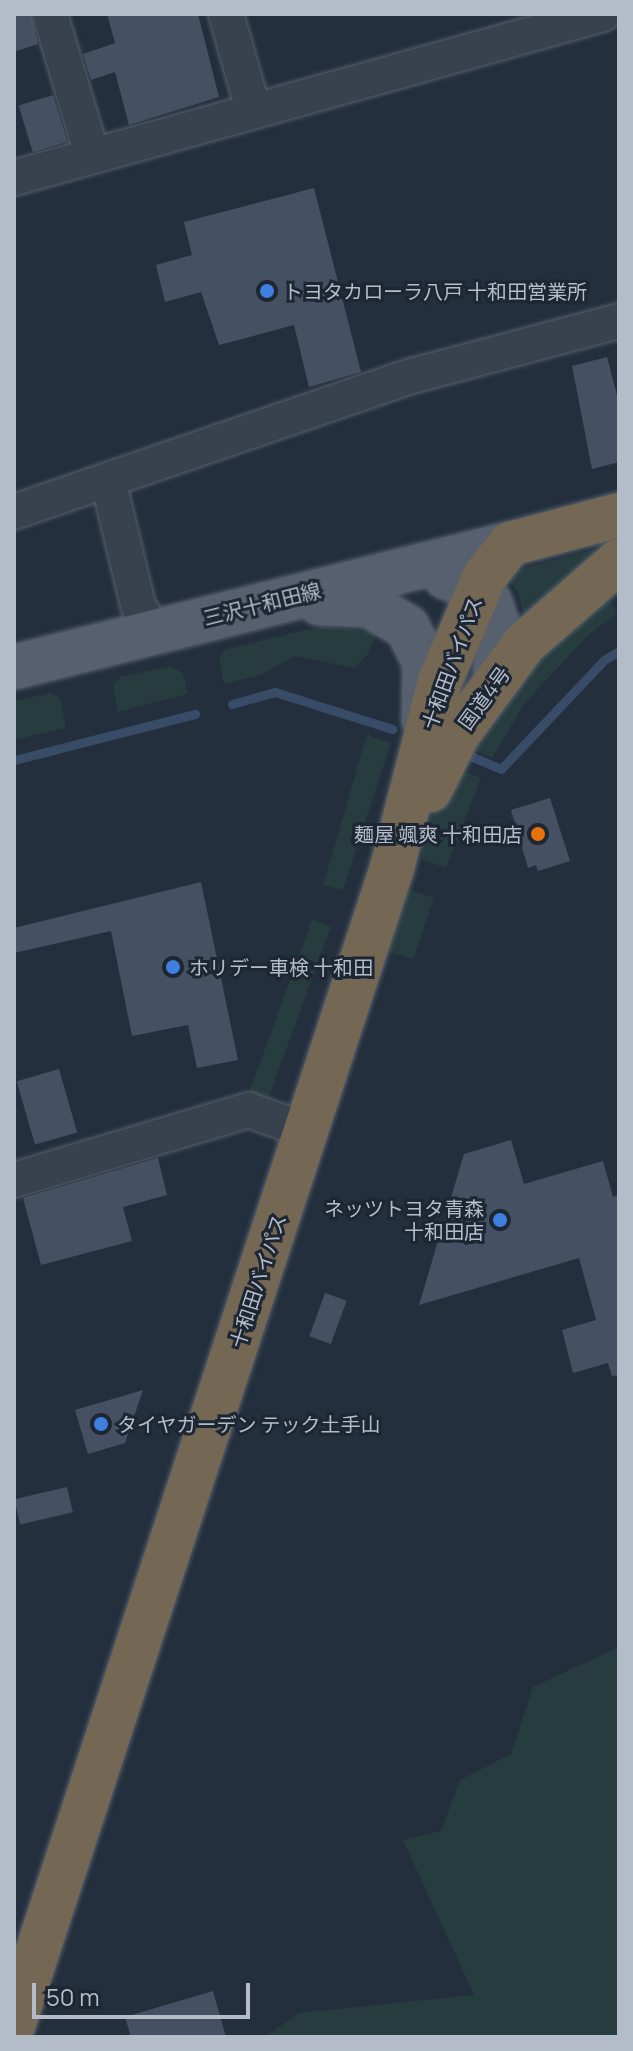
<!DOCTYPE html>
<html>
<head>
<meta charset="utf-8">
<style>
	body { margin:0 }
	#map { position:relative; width:633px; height:2051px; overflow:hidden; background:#242f3e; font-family:Manrope,"Noto Sans JP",sans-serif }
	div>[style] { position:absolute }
	.green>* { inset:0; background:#263c3f; transform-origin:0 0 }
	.stream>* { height:9px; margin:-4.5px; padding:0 4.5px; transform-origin:4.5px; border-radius:4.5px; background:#394c67 }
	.building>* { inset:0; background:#455162; transform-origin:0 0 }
	.roads { filter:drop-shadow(0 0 2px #565f6c) drop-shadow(0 0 2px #565f6c) }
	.street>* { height:34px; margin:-17px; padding:0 17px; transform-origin:17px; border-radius:17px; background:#38414e }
	.primary>* { height:44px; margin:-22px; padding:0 22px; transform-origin:22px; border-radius:22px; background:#56606e }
	.highway>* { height:44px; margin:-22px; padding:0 22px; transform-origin:22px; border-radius:22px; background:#746855 }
	.dots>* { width:22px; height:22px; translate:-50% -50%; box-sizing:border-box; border:4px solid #1d2633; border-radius:50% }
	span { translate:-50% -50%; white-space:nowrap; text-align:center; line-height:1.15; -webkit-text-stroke:6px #1d2633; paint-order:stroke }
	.poi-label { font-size:20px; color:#b4bcc9 }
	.left { translate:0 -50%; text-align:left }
	.right { translate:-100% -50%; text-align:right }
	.street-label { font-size:20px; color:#b4bcc9 }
	.frame { position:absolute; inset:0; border:16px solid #b4bcc9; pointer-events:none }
	.scale { position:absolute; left:32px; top:1983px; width:218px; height:36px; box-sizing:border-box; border:4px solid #b4bcc9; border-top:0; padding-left:10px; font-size:24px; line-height:28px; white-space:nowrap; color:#b4bcc9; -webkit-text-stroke:6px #1d2633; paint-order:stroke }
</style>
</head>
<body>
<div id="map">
	<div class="green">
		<i style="clip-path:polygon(611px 545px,525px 620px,518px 593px,507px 578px,509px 572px)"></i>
		<i style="clip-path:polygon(604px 590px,617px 614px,589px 634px,524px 704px,492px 758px,467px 747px,481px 719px)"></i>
		<i style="clip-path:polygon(322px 626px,377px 632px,367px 655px,354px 668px,295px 656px,260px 675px,224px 684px,219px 657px,225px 650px)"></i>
		<i style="clip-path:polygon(170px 666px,183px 673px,188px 694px,118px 712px,113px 686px,120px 677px)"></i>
		<i style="clip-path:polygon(51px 693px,60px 698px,66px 728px,14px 740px,14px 701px)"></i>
		<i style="clip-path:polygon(367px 735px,391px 743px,343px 890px,323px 885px)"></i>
		<i style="clip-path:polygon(453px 767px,481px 778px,446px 868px,423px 860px,420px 842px)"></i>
		<i style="left:407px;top:889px;width:28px;height:65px;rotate:18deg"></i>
		<i style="left:312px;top:920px;width:20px;height:185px;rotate:20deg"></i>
		<i style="clip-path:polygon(619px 1647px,619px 2037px,265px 2037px,299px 2013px,474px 1995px,403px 1840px,441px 1831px,460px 1780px,511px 1754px,533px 1687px)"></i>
	</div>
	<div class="stream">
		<i style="left:232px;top:704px;width:45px;rotate:-15.6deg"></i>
		<i style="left:275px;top:692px;width:123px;rotate:17.5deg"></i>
		<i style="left:463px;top:753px;width:41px;rotate:22.8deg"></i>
		<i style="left:501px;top:769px;width:150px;rotate:-46.6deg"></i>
		<i style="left:604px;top:660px;width:17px;rotate:-31deg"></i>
		<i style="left:14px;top:760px;width:187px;rotate:-14.3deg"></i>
	</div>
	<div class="building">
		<i style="clip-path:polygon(14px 14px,31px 14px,38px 44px,14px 52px)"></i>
		<i style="clip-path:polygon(107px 14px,198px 14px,219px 97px,129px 125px,115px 72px,91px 80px,83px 54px,115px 43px)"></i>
		<i style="left:53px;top:95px;width:49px;height:36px;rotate:73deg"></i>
		<i style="clip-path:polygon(314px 188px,361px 372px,309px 387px,294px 325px,219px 345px,201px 292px,165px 302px,156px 265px,192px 255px,184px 222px)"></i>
		<i style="clip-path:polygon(607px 357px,619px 403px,619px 462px,592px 469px,572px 366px)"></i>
		<i style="clip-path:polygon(550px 798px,570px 861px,538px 871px,536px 865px,528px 868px,511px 810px)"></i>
		<i style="clip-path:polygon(201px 882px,238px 1060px,197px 1068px,188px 1025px,132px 1036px,111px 931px,14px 953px,14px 928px)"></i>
		<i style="left:59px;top:1069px;width:66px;height:44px;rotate:74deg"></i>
		<i style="clip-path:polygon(511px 1140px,524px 1184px,603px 1161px,613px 1197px,619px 1195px,619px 1375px,612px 1376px,608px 1363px,573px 1373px,562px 1330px,596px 1320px,579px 1258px,419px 1305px,464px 1154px)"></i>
		<i style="clip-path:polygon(158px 1158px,167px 1195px,123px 1207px,132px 1241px,41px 1265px,23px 1198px)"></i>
		<i style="left:325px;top:1293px;width:23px;height:46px;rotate:20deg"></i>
		<i style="clip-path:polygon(143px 1390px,125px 1443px,88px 1454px,75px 1410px)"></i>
		<i style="left:67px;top:1487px;width:26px;height:54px;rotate:77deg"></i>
		<i style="clip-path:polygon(213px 1991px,226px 2037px,131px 2037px,125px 2017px)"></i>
	</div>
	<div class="roads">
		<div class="street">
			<i style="left:50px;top:14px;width:147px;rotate:73.4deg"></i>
			<i style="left:226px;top:14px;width:99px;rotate:74.1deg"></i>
			<i style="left:14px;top:178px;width:611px;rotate:-15.56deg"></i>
			<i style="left:108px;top:480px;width:129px;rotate:76.5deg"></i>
			<i style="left:138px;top:605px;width:30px;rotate:60deg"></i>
			<i style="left:14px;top:512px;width:421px;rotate:-18.9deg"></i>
			<i style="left:412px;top:376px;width:214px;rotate:-14.9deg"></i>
			<i style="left:14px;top:1180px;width:245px;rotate:-16.6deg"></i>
			<i style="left:249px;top:1110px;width:62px;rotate:19.9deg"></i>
		</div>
		<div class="primary">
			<i style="left:446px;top:577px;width:22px;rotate:21deg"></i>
			<i style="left:467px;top:585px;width:29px;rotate:38deg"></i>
			<i style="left:490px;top:603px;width:35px;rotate:72deg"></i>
			<i style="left:501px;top:636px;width:44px;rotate:97.8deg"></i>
			<i style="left:320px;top:603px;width:49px;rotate:2.3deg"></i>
			<i style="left:369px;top:605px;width:44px;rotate:30.1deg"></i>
			<i style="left:407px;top:627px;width:39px;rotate:63deg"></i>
			<i style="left:425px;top:662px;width:58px;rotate:91deg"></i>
			<i style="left:14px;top:667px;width:511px;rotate:-13.93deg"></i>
		</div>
		<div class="highway">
			<i style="left:430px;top:790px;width:63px;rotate:-63.4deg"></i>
			<i style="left:458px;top:734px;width:112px;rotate:-53.7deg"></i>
			<i style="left:524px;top:644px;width:126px;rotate:-41.1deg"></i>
			<i style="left:14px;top:2023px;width:1215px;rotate:-71.88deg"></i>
			<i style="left:392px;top:868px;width:193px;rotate:-75.6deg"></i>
			<i style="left:440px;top:681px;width:114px;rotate:-66.8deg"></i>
			<i style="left:485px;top:576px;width:41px;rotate:-52deg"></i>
			<i style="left:510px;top:544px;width:113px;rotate:-14.9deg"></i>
		</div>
	</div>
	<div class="dots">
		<i style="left:267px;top:291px;background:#3f7fe0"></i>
		<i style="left:538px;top:834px;background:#e8710a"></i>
		<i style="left:173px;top:967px;background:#3f7fe0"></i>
		<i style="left:500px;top:1220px;background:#3f7fe0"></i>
		<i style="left:101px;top:1424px;background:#3f7fe0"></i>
	</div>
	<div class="poi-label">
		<span class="left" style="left:283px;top:291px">トヨタカローラ八戸 十和田営業所</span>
		<span class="right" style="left:522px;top:834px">麺屋 颯爽 十和田店</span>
		<span class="left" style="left:189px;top:967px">ホリデー車検 十和田</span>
		<span class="right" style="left:484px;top:1220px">ネッツトヨタ青森<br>十和田店</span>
		<span class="left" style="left:117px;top:1424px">タイヤガーデン テック土手山</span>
	</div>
	<div class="street-label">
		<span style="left:262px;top:604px;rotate:-14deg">三沢十和田線</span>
		<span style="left:452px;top:663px;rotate:-70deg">十和田バイパス</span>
		<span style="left:484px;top:698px;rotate:-54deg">国道4号</span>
		<span style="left:258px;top:1281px;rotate:-72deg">十和田バイパス</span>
	</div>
	<div class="frame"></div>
	<div class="scale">50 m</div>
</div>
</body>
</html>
